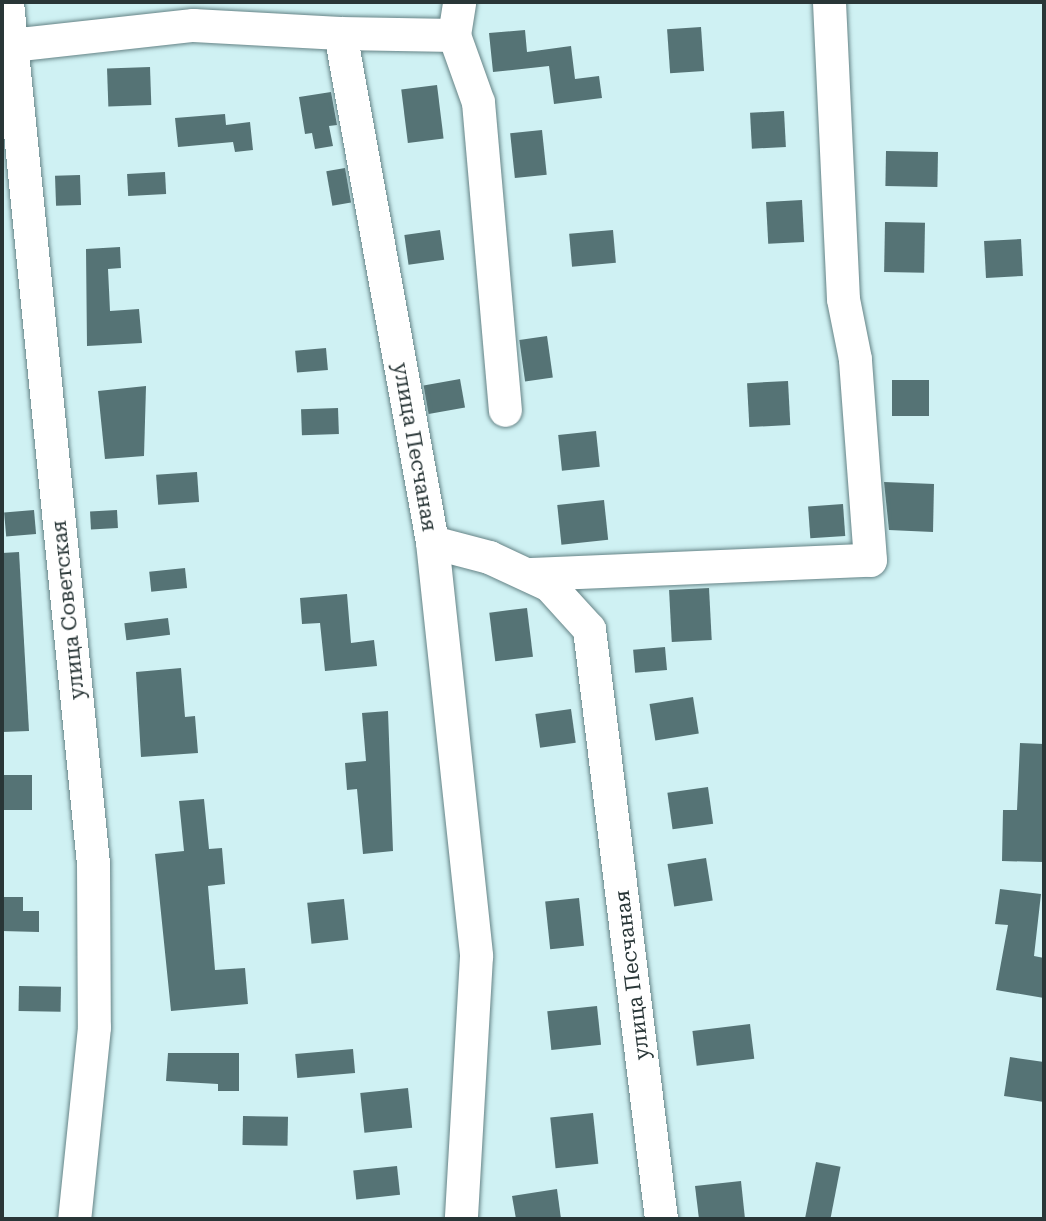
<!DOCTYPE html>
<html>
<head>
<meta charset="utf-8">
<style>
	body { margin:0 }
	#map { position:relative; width:1046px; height:1221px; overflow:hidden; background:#cff1f3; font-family:"Roboto Serif",serif }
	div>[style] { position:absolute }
	.building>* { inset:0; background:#557375; transform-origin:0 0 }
	.roads { filter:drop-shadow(0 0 2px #658386) drop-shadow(0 0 2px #658386) }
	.minor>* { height:33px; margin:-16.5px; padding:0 16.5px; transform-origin:16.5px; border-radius:16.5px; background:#fff }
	span { translate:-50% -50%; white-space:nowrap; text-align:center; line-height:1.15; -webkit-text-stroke:7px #fff; paint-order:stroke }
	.street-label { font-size:21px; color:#293637 }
	.frame { position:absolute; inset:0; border:4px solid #293637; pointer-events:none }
</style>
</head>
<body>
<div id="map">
	<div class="building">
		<i style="left:701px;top:27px;width:44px;height:34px;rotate:86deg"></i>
		<i style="clip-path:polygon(525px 30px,527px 52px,571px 46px,575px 79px,599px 76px,602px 98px,554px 104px,549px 66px,493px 72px,489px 33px)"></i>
		<i style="left:150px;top:67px;width:38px;height:43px;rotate:88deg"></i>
		<i style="left:437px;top:85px;width:54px;height:36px;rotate:83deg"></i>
		<i style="clip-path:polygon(331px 92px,337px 125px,329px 126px,333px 146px,315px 149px,312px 133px,305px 134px,299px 97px)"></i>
		<i style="left:784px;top:111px;width:36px;height:34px;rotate:87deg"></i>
		<i style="clip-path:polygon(225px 114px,226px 125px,250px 122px,253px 150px,235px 152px,233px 142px,178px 147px,175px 118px)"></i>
		<i style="left:542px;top:130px;width:45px;height:32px;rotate:84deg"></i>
		<i style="left:886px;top:151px;width:52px;height:35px;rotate:1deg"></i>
		<i style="left:345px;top:168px;width:35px;height:19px;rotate:80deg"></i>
		<i style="left:165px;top:172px;width:22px;height:38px;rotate:87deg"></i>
		<i style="left:80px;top:175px;width:30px;height:25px;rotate:88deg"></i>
		<i style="left:802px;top:200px;width:42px;height:36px;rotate:87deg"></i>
		<i style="left:885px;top:222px;width:40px;height:50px;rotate:1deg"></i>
		<i style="left:440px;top:230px;width:30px;height:36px;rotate:82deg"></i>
		<i style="left:613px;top:230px;width:33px;height:44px;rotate:85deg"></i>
		<i style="left:1021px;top:239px;width:37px;height:37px;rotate:87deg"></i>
		<i style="clip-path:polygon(120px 247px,121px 268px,108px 269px,110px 311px,139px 309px,142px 343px,87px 346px,86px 249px)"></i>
		<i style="left:547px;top:336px;width:42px;height:28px;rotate:82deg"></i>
		<i style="left:326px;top:348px;width:22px;height:31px;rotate:85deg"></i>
		<i style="left:460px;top:379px;width:29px;height:37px;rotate:80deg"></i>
		<i style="left:892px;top:380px;width:37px;height:36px"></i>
		<i style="left:788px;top:381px;width:44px;height:41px;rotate:87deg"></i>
		<i style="clip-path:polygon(146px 386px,144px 456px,105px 459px,98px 391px)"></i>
		<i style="left:338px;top:408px;width:26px;height:37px;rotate:88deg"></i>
		<i style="left:596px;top:431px;width:36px;height:38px;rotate:84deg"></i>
		<i style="left:197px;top:472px;width:30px;height:41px;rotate:86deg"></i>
		<i style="clip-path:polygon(884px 482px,934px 484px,933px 532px,889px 530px)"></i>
		<i style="left:604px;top:500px;width:40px;height:47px;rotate:84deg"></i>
		<i style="left:843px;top:504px;width:32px;height:35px;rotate:86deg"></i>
		<i style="left:34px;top:510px;width:24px;height:30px;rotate:85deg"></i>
		<i style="left:117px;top:510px;width:18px;height:27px;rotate:87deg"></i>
		<i style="clip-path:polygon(19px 552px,29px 731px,2px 732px,2px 553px)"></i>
		<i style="left:185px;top:568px;width:20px;height:36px;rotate:84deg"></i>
		<i style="left:709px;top:588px;width:52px;height:40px;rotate:87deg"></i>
		<i style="clip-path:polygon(347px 594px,351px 643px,374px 640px,377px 666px,325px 671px,320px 623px,302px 624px,300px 598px)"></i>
		<i style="left:527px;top:608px;width:49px;height:38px;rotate:83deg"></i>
		<i style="left:168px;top:618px;width:17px;height:44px;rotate:83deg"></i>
		<i style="left:665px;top:647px;width:23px;height:32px;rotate:85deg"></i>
		<i style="clip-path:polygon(181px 668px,185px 717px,195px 716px,198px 753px,141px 757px,136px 672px)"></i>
		<i style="left:693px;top:697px;width:37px;height:44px;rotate:81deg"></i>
		<i style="left:571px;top:709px;width:34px;height:36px;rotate:82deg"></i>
		<i style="clip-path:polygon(388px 711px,393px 851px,363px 854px,357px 789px,347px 790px,345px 763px,366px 761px,362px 713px)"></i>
		<i style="clip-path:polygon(1020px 743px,1044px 744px,1044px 862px,1002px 861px,1003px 810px,1017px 810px)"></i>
		<i style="left:2px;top:775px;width:30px;height:35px"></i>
		<i style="left:708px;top:787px;width:37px;height:41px;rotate:82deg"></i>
		<i style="clip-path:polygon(204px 799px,209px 849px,222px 848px,225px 884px,208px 886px,215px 970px,245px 968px,248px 1004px,171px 1011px,155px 854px,184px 851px,179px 801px)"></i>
		<i style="left:706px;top:858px;width:43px;height:39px;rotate:81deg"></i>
		<i style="clip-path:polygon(1000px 889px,1041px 894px,1034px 956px,1044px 958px,1044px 998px,996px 990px,1008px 925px,995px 924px)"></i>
		<i style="clip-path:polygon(2px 897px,23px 897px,23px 911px,39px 911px,39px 932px,2px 931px)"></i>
		<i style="left:579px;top:898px;width:48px;height:34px;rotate:84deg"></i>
		<i style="left:344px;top:899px;width:41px;height:37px;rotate:84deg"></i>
		<i style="left:19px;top:986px;width:42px;height:25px;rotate:1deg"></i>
		<i style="left:597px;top:1006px;width:39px;height:50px;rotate:84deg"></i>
		<i style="left:750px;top:1024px;width:35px;height:58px;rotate:83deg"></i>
		<i style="left:353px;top:1049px;width:24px;height:58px;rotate:85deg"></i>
		<i style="clip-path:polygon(168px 1053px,239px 1053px,239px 1091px,218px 1091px,218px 1084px,166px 1081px)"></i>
		<i style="clip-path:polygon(1010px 1057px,1044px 1062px,1044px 1102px,1004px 1096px)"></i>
		<i style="left:408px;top:1088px;width:40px;height:48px;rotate:84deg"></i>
		<i style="left:593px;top:1113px;width:51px;height:43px;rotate:84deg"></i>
		<i style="left:243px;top:1116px;width:45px;height:29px;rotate:1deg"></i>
		<i style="left:816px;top:1162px;width:25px;height:58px;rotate:11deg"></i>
		<i style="left:397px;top:1166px;width:29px;height:44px;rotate:84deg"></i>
		<i style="clip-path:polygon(741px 1181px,745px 1219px,699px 1219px,695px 1186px)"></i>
		<i style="clip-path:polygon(557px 1189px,561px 1219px,516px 1219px,512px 1196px)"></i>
	</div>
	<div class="roads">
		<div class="minor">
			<i style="left:7px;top:2px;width:865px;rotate:84.3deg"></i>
			<i style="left:93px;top:863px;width:164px;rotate:89.7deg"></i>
			<i style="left:94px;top:1027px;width:193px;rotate:95.9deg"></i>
			<i style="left:340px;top:33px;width:114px;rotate:1deg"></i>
			<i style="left:454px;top:35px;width:33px;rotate:-81deg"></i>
			<i style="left:454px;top:35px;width:71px;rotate:70.3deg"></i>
			<i style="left:478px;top:102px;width:309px;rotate:85deg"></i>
			<i style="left:11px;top:45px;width:183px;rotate:-6.3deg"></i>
			<i style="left:193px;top:25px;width:147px;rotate:3.1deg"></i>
			<i style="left:340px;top:33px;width:517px;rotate:79.75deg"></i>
			<i style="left:432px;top:542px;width:59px;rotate:14.7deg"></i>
			<i style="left:489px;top:557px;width:66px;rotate:25deg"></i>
			<i style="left:549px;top:585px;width:59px;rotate:47.7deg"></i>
			<i style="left:589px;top:629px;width:594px;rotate:83.04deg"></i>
			<i style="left:432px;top:542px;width:416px;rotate:83.9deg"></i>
			<i style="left:476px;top:956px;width:263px;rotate:93.3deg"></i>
			<i style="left:530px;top:574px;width:340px;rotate:-2.4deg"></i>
			<i style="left:870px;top:560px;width:202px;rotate:-94.3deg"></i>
			<i style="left:855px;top:359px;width:61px;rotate:-101.3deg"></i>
			<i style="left:843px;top:299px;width:297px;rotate:-92.7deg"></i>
		</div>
	</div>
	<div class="street-label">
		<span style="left:415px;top:447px;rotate:80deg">улица Песчаная</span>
		<span style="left:68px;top:610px;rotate:-96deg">улица Советская</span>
		<span style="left:632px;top:975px;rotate:-97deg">улица Песчаная</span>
	</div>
	<div class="frame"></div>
</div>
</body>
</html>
